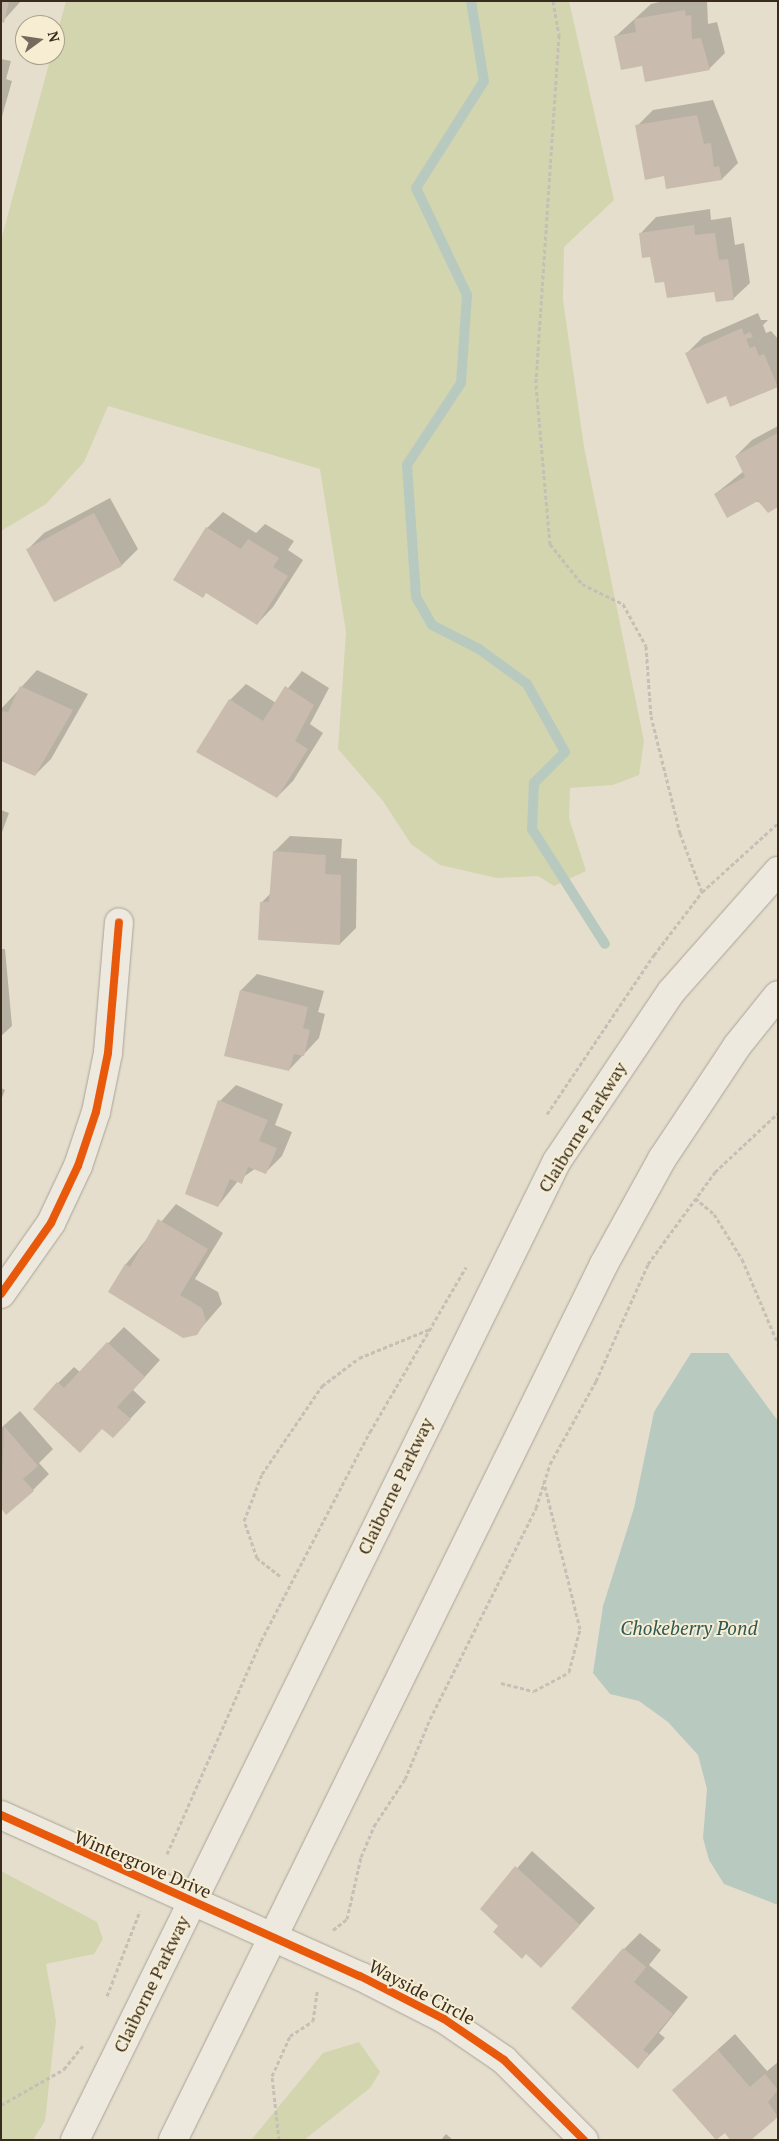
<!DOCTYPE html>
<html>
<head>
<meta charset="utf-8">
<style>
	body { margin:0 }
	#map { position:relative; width:779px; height:2141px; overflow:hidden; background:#e5decd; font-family:"PT Serif",serif }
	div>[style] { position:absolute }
	.green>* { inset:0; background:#d3d5af }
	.water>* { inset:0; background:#b8cac0 }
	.shadow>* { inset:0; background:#0003 }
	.stream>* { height:10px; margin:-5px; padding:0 5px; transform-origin:5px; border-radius:5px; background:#b8cac0 }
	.building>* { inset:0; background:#c9bcae; transform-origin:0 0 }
	.path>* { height:3px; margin-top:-1.5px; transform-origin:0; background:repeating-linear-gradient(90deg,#c5bfb6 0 4px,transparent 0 6.5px) }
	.roads { filter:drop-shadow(0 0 1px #aaa396) drop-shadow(0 0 1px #aaa396) }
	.minor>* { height:28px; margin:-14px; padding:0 14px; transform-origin:14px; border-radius:14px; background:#ede9df }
	.secondary>* { height:28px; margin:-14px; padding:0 14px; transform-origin:14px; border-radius:14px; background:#ede9df }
	.cycleway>* { height:8px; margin:-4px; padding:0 4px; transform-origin:4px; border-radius:4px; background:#e8590c }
	span { translate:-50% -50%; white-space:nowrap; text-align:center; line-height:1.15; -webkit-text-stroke:4px #f6edd3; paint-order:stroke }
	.street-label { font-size:18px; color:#392c1e }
	.water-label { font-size:19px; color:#2d5957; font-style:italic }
	.frame { position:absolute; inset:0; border:2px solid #392c1e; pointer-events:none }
	.north { position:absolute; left:15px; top:15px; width:50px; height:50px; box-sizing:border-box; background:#f6edd3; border:1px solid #aaa08b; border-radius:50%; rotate:76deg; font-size:14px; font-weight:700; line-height:20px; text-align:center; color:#392c1e }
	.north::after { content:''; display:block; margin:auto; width:18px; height:22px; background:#756a5b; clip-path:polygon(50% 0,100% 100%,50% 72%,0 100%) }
</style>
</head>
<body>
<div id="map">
	<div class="green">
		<i style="clip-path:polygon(66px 1px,569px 1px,614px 200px,564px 247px,563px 300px,584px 447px,644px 741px,639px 775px,613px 785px,570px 788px,569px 818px,586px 871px,554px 886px,538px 876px,497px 878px,440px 865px,411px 844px,383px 801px,338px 749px,346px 632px,320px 469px,108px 406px,84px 462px,46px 504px,1px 531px,1px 240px)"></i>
		<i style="clip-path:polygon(1px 1871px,97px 1922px,103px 1939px,94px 1954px,46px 1964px,56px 2021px,45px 2121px,33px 2140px,1px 2140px)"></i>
		<i style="clip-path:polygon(359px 2042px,380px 2072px,370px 2088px,304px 2140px,251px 2140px,323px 2053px)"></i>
	</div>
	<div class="water">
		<i style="clip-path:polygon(691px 1353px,728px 1353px,778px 1421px,778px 1905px,724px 1884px,709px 1860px,703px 1838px,707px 1789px,698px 1755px,668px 1722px,639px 1701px,610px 1694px,593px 1673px,603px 1606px,634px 1508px,654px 1412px)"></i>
	</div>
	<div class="shadow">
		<i style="clip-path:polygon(1px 1px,21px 1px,3px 21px)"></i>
		<i style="clip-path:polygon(664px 1px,707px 1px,708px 24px,717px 22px,725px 53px,709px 69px,643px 64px,616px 36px,651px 4px)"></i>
		<i style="clip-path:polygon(1px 59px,11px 61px,6px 79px,12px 81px,1px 120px)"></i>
		<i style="clip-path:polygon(713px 100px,738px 163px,722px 179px,665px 175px,637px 126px,653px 110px)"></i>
		<i style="clip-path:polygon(710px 209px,711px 220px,731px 217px,735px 245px,744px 243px,750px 283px,733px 299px,715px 290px,665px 281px,640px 234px,656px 217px)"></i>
		<i style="clip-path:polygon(758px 313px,761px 320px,768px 320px,763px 325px,766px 333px,771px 331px,778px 339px,778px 385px,726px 394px,686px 354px,703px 337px)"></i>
		<i style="clip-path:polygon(778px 426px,778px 506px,715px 494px,744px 471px,736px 456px,752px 440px)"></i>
		<i style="clip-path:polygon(110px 498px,138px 549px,122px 565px,27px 550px,44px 533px)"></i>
		<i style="clip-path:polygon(223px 512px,256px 533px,265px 524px,294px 541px,288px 550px,303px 560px,273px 607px,257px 624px,206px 592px,175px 579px,207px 528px)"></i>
		<i style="clip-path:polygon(37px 670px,88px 694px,51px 759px,35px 775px,1px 759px,1px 709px)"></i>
		<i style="clip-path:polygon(302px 671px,329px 688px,310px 724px,323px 733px,293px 781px,277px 797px,230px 700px,246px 684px,276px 703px)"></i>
		<i style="clip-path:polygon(1px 810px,9px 813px,1px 835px)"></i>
		<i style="clip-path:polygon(290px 836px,342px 839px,341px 858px,357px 859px,356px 928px,340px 944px,262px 902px,271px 893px,274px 852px)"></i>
		<i style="clip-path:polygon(1px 949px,5px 949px,12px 1026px,1px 1036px)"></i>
		<i style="clip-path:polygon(257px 974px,324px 991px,318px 1012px,325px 1014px,319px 1038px,289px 1070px,241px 990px)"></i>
		<i style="clip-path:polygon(236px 1085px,283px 1104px,275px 1125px,292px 1132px,282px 1156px,266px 1172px,256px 1168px,238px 1181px,218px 1206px,220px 1101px)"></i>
		<i style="clip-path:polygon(1px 1088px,5px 1090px,1px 1100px)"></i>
		<i style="clip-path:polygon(176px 1204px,223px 1233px,195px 1279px,218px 1292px,222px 1304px,196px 1334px,109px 1292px,126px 1264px)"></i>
		<i style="clip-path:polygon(124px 1327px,160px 1360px,133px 1390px,146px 1402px,113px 1437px,58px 1383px,74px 1367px,80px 1372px)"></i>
		<i style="clip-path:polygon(20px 1411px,53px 1449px,39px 1463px,49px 1474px,33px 1490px,1px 1506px,1px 1428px)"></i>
		<i style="clip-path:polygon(532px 1851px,595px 1908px,557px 1950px,500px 1926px,482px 1909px)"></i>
		<i style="clip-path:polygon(640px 1933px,661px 1950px,649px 1965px,688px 1997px,659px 2033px,665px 2038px,638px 2067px,624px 1949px)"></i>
		<i style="clip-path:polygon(735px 2034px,767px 2071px,778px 2062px,778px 2115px,749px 2140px,725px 2132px,673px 2090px)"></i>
		<i style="clip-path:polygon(446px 2134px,453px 2140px,441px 2140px)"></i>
	</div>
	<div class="stream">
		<i style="left:471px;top:1px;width:81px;rotate:80.8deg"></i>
		<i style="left:484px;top:81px;width:127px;rotate:122.4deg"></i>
		<i style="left:416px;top:188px;width:119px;rotate:64.5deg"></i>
		<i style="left:467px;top:295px;width:88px;rotate:93.9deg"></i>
		<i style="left:461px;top:383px;width:98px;rotate:123.4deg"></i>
		<i style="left:407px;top:465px;width:132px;rotate:86.1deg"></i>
		<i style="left:416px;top:597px;width:32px;rotate:60deg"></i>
		<i style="left:432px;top:625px;width:53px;rotate:27.1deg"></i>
		<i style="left:479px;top:649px;width:59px;rotate:36.1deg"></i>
		<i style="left:527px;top:684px;width:78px;rotate:60.8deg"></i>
		<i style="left:565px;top:752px;width:44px;rotate:135deg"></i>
		<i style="left:534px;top:783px;width:46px;rotate:92.5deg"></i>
		<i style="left:532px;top:829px;width:136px;rotate:57.6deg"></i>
	</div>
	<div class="building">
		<i style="clip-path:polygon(1px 1px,9px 1px,4px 23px,1px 22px)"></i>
		<i style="clip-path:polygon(685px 10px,686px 16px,691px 15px,692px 39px,701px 38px,710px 70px,645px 82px,642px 66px,621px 70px,614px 36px,636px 32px,634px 19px)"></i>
		<i style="clip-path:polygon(697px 115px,704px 144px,711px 143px,714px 167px,719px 166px,722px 180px,666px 189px,664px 176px,645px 180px,635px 125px)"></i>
		<i style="clip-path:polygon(694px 225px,695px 235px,715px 233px,719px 260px,728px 259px,734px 300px,716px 302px,714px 292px,667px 298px,664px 282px,655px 283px,650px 257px,642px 258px,639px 233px)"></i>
		<i style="clip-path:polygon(742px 328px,744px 335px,750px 332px,753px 337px,746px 339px,750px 348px,755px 346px,759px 356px,764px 354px,778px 387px,730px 407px,726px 396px,707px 404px,685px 353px)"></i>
		<i style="clip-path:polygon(778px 433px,778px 507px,768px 513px,758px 501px,727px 518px,714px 494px,745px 477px,735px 456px)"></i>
		<i style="left:94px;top:513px;width:60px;height:77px;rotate:62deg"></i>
		<i style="clip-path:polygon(206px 527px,241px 549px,248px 539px,279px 558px,273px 567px,288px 576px,257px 625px,206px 593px,203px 598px,173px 580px)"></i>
		<i style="clip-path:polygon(20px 686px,73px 710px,35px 776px,1px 761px,1px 711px,8px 712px)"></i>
		<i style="clip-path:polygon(285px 686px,314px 705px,295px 741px,308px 749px,277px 798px,196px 752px,229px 699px,263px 721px)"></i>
		<i style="clip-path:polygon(273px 851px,326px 855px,325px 874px,341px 875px,340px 945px,258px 940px,260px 902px,269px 902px)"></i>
		<i style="clip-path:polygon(240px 990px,308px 1007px,303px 1028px,310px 1030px,304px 1056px,294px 1054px,289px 1071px,224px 1056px)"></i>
		<i style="clip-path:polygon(218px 1100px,268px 1120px,259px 1141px,277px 1148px,266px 1174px,248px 1167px,242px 1184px,230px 1179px,218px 1207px,185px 1194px)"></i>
		<i style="clip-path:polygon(158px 1219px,208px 1249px,180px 1295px,202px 1308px,206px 1321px,197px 1335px,183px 1338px,108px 1292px,125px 1264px,130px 1267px)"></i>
		<i style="clip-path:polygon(107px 1342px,145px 1377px,117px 1407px,131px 1419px,113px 1438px,102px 1429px,80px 1453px,33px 1409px,57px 1382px,64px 1388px)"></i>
		<i style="clip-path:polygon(4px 1426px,38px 1466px,23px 1479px,34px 1491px,6px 1515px,1px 1508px)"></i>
		<i style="clip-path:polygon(515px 1866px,580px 1925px,541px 1968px,526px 1954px,522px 1959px,493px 1932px,498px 1926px,480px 1909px)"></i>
		<i style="clip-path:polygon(623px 1948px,646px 1967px,634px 1982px,673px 2014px,643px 2050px,649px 2054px,638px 2069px,571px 2008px)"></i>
		<i style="clip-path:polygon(718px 2050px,750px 2087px,765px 2074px,778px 2090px,768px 2102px,778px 2117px,751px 2140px,730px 2140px,725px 2133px,716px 2140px,672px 2090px)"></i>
	</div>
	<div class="path">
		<i style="left:553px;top:1px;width:35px;rotate:80deg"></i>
		<i style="left:559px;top:35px;width:351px;rotate:93.8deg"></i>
		<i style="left:536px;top:385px;width:160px;rotate:85deg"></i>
		<i style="left:550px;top:544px;width:51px;rotate:51.3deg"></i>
		<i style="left:582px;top:584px;width:46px;rotate:26deg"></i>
		<i style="left:623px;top:604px;width:48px;rotate:61.3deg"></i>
		<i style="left:646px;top:646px;width:70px;rotate:85.9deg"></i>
		<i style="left:651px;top:716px;width:121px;rotate:76.1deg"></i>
		<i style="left:680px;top:833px;width:63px;rotate:69.6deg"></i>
		<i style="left:547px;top:1114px;width:192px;rotate:-56.1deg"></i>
		<i style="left:654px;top:955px;width:79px;rotate:-52.7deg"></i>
		<i style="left:702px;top:892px;width:103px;rotate:-42.2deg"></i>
		<i style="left:695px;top:1198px;width:25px;rotate:40deg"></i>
		<i style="left:714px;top:1214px;width:53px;rotate:58.1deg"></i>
		<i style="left:742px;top:1259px;width:92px;rotate:67deg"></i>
		<i style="left:280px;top:1576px;width:29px;rotate:-142deg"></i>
		<i style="left:257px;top:1558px;width:39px;rotate:-109deg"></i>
		<i style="left:244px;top:1521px;width:50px;rotate:-69deg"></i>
		<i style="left:262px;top:1474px;width:107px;rotate:-55.7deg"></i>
		<i style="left:322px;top:1386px;width:46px;rotate:-37.1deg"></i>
		<i style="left:359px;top:1358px;width:79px;rotate:-22.3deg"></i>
		<i style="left:501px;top:1683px;width:34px;rotate:14deg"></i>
		<i style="left:534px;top:1691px;width:40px;rotate:-28deg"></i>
		<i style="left:569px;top:1672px;width:44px;rotate:-75.7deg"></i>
		<i style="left:580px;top:1629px;width:151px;rotate:-103.8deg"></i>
		<i style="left:167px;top:1854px;width:233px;rotate:-66.2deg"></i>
		<i style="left:261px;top:1641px;width:236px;rotate:-62.5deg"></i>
		<i style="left:370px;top:1432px;width:191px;rotate:-59.8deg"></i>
		<i style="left:333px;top:1930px;width:18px;rotate:-38deg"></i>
		<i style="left:347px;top:1919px;width:64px;rotate:-77.3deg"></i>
		<i style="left:361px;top:1857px;width:34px;rotate:-67deg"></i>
		<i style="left:374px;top:1826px;width:56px;rotate:-56.6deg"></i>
		<i style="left:405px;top:1779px;width:65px;rotate:-67.4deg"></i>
		<i style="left:430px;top:1719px;width:236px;rotate:-63.3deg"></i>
		<i style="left:536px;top:1508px;width:46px;rotate:-72.3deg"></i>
		<i style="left:550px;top:1464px;width:95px;rotate:-61deg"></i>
		<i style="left:596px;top:1381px;width:128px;rotate:-66deg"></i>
		<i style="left:648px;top:1264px;width:114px;rotate:-53.9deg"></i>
		<i style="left:715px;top:1172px;width:86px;rotate:-43.1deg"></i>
		<i style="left:107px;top:1996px;width:91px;rotate:-68.8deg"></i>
		<i style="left:1px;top:2105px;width:73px;rotate:-29.7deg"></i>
		<i style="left:64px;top:2069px;width:32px;rotate:-51deg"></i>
		<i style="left:279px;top:2140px;width:64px;rotate:-96.2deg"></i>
		<i style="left:272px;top:2076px;width:44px;rotate:-65.8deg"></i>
		<i style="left:290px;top:2036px;width:27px;rotate:-33deg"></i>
		<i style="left:313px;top:2021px;width:30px;rotate:-82deg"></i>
	</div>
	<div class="roads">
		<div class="minor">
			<i style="left:1px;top:1294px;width:87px;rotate:-54.8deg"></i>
			<i style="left:51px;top:1223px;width:63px;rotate:-64.7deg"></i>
			<i style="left:78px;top:1166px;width:57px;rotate:-71.6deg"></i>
			<i style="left:96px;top:1112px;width:60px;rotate:-78.5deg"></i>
			<i style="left:108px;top:1053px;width:131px;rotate:-85.2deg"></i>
			<i style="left:1px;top:1815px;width:393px;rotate:24.2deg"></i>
			<i style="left:360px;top:1976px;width:94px;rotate:27.1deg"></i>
			<i style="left:444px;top:2019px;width:73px;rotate:34.3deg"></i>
			<i style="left:504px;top:2060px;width:113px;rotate:45deg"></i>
		</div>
		<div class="secondary">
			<i style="left:75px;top:2140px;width:1091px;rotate:-63.79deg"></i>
			<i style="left:557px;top:1161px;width:204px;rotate:-56deg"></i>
			<i style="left:671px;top:992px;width:162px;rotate:-48.5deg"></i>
			<i style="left:173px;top:2140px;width:976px;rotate:-63.8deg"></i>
			<i style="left:604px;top:1264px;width:120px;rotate:-61.1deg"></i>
			<i style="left:662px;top:1159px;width:136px;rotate:-56.4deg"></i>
			<i style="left:737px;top:1046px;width:65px;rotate:-51.2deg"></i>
		</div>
	</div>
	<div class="cycleway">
		<i style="left:1px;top:1294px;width:87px;rotate:-54.8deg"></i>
		<i style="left:51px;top:1223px;width:63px;rotate:-64.7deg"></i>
		<i style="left:78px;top:1166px;width:57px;rotate:-71.6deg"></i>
		<i style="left:96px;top:1112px;width:60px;rotate:-78.5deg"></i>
		<i style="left:108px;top:1053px;width:131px;rotate:-85.2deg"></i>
		<i style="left:1px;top:1815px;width:393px;rotate:24.2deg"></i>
		<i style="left:360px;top:1976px;width:94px;rotate:27.1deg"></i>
		<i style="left:444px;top:2019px;width:73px;rotate:34.3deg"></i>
		<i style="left:504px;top:2060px;width:113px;rotate:45deg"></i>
	</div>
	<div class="street-label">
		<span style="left:582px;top:1127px;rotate:-58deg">Claiborne Parkway</span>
		<span style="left:395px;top:1486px;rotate:-64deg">Claiborne Parkway</span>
		<span style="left:143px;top:1864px;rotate:23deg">Wintergrove Drive</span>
		<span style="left:151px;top:1984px;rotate:-64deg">Claiborne Parkway</span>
		<span style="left:422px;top:1992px;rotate:28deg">Wayside Circle</span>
	</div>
	<div class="water-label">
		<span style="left:689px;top:1628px">Chokeberry Pond</span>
	</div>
	<div class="frame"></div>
	<div class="north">N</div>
</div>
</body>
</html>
